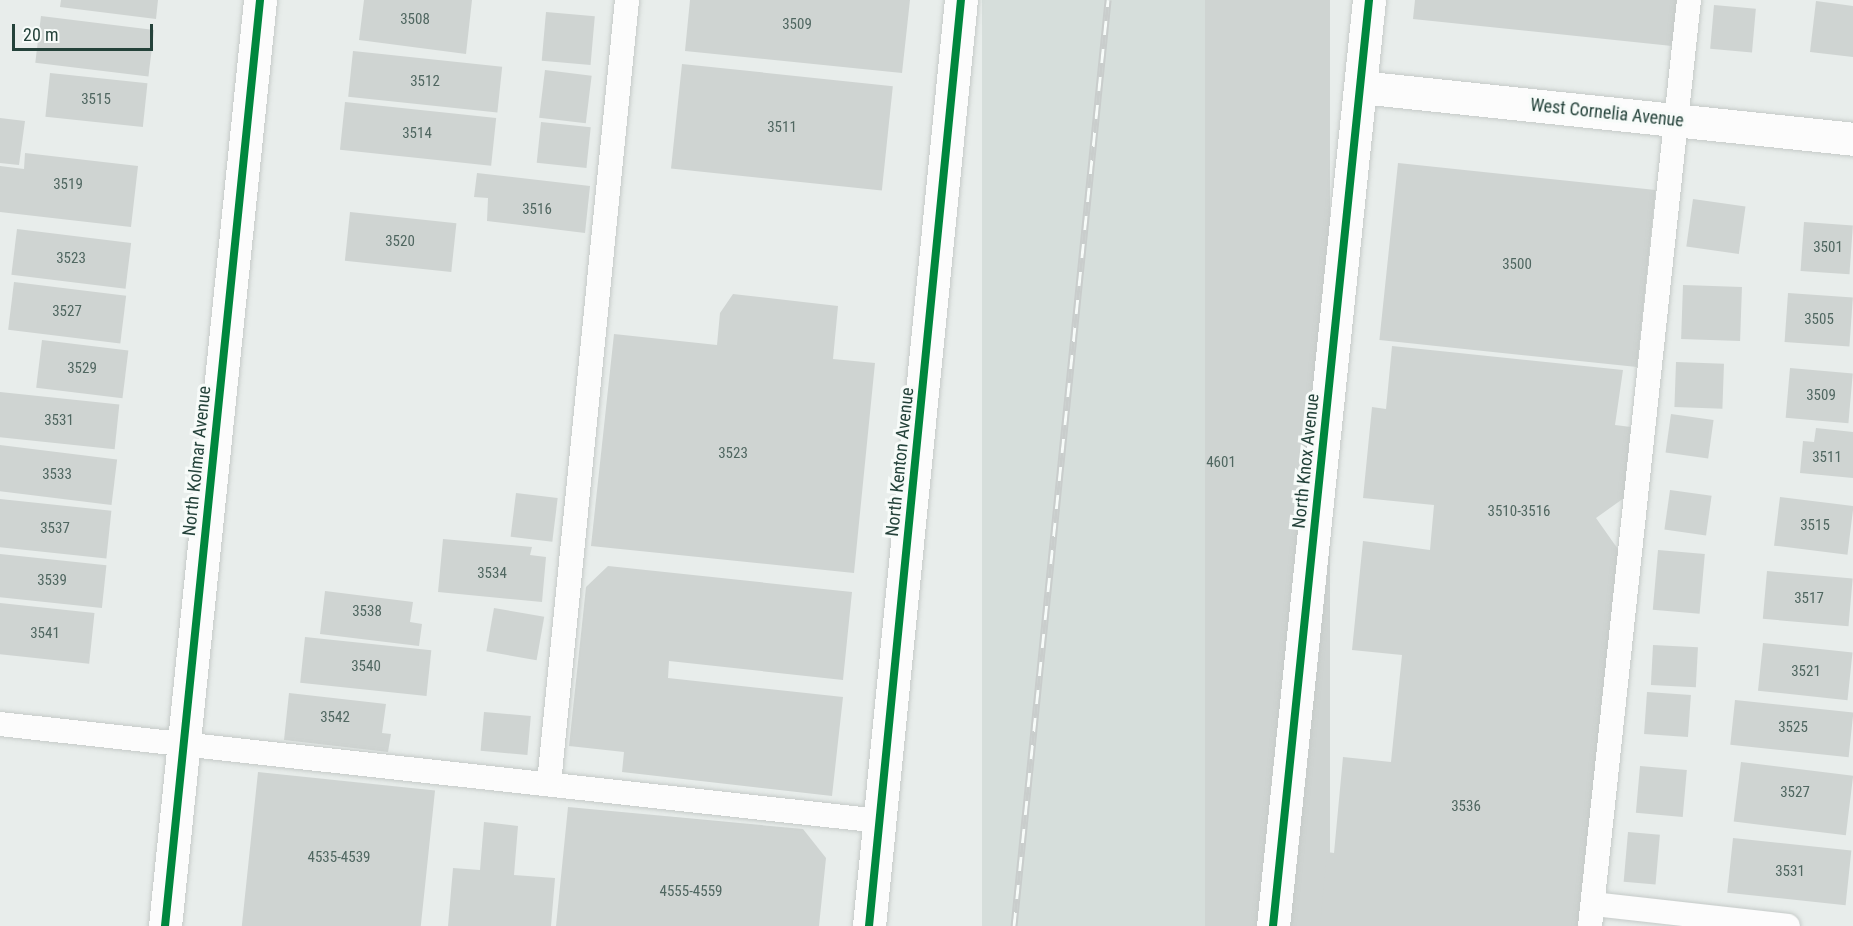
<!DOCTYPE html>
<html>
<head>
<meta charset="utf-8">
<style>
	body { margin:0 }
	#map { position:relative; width:1853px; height:926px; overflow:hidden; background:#e8edeb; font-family:"Roboto Condensed",sans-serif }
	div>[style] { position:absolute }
	.built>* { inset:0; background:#d6dedb; transform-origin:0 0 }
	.building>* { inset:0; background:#cfd4d2; transform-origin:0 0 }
	.roads { filter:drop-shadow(0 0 2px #c5cac8) drop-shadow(0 0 2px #c5cac8) }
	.service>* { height:24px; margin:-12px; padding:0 12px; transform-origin:12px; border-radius:12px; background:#fcfcfc }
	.minor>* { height:33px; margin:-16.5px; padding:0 16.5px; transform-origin:16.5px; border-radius:16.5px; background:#fcfcfc }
	.rail>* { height:7px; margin-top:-3.5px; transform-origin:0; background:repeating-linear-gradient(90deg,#f7fbf9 0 14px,#c9cdcc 0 28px); box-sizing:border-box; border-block:2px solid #c9cdcc }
	.cycleway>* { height:8px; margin:-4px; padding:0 4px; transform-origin:4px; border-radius:4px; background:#00873e }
	span { translate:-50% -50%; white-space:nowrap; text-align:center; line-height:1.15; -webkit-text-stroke:6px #f7fbf9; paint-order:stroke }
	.number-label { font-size:15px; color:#506761 }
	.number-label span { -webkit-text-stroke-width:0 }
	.street-label { font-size:18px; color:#24423a }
	.scale { position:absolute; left:12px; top:24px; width:141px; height:27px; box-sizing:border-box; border:3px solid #24423a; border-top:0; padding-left:8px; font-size:18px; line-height:21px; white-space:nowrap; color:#24423a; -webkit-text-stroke:4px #f7fbf9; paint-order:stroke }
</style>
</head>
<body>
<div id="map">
	<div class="built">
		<i style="left:982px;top:0;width:223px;height:931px"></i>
	</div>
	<div class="building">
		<i style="clip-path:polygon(61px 0,158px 0,156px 19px,60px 7px)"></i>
		<i style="clip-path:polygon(364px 0,472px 0,466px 54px,359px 40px)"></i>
		<i style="clip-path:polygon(690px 0,910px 0,902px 73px,685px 51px)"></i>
		<i style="left:1205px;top:0;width:125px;height:931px"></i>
		<i style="clip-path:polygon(1415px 0,1677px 0,1672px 46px,1413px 19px)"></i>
		<i style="clip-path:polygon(1816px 1px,1853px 6px,1853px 57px,1810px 52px)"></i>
		<i style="left:1714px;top:5px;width:42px;height:44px;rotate:5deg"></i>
		<i style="left:546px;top:12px;width:49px;height:49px;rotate:5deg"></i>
		<i style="left:41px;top:16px;width:114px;height:47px;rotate:7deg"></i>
		<i style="left:353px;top:51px;width:150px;height:46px;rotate:6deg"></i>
		<i style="left:682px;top:64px;width:212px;height:105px;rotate:6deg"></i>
		<i style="left:545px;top:70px;width:47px;height:48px;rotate:7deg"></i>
		<i style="left:50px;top:73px;width:98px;height:44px;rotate:6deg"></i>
		<i style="left:345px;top:102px;width:152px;height:48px;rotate:6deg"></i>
		<i style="clip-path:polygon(0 118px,25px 121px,19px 165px,0 163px)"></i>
		<i style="left:541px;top:122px;width:50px;height:41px;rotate:6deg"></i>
		<i style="clip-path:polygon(25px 153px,138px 166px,131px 227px,0 212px,0 166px,24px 169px)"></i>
		<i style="left:1398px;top:163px;width:259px;height:178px;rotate:6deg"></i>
		<i style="clip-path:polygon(477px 173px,590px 186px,585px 233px,487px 221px,488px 198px,474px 197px)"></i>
		<i style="left:1693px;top:199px;width:53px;height:48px;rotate:8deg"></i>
		<i style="left:350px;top:212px;width:107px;height:49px;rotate:6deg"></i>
		<i style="left:1804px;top:222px;width:49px;height:49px;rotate:4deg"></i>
		<i style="left:17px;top:229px;width:115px;height:46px;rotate:7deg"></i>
		<i style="left:14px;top:282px;width:113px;height:48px;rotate:7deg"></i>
		<i style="left:1683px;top:285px;width:59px;height:54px;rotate:2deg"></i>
		<i style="left:1788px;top:293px;width:65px;height:49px;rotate:4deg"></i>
		<i style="clip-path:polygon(733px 294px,838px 306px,833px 359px,875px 363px,854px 573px,591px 546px,614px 334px,717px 345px,720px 313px)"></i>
		<i style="left:42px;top:340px;width:87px;height:48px;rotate:7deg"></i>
		<i style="clip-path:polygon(1392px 346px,1623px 370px,1615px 425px,1631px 427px,1624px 498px,1596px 518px,1620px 552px,1581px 926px,1320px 926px,1327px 852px,1334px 853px,1343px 757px,1391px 762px,1402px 655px,1352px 650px,1363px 541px,1430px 550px,1434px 505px,1363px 498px,1372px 407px,1386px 409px)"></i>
		<i style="left:1676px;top:362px;width:48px;height:45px;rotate:2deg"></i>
		<i style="left:1790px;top:368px;width:63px;height:50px;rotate:5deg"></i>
		<i style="left:0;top:392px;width:120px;height:45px;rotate:6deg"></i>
		<i style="left:1671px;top:414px;width:43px;height:39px;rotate:8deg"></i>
		<i style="clip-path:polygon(1816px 428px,1853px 432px,1853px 478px,1800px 473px,1803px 441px,1814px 442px)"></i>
		<i style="left:0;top:445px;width:118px;height:46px;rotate:7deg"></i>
		<i style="left:1670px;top:490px;width:42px;height:40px;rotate:8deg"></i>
		<i style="left:516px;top:493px;width:42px;height:44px;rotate:7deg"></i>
		<i style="left:1780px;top:497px;width:74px;height:49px;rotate:7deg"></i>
		<i style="left:0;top:499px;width:112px;height:48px;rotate:6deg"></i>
		<i style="clip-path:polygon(443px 539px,532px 547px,530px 555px,546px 557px,542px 602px,438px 592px)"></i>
		<i style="left:1658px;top:550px;width:47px;height:60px;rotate:5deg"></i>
		<i style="left:0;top:554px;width:107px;height:43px;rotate:6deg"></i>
		<i style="clip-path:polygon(608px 566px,852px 592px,843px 680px,669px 661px,668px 678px,843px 697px,832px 796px,622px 772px,624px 752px,569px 746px,586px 587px)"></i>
		<i style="left:1767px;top:571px;width:86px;height:48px;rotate:5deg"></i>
		<i style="clip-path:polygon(325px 591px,413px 602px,410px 622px,422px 624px,419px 646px,320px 634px)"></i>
		<i style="left:0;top:603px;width:95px;height:51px;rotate:6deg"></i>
		<i style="left:494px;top:608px;width:51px;height:44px;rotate:10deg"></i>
		<i style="left:305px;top:637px;width:127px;height:46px;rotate:6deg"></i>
		<i style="left:1763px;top:643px;width:90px;height:48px;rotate:6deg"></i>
		<i style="left:1653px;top:645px;width:45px;height:40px;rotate:3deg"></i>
		<i style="left:1647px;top:692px;width:44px;height:42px;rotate:4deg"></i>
		<i style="clip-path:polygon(289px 693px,386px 704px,382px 733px,391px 734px,388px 752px,284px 740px)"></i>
		<i style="left:1735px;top:700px;width:119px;height:45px;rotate:6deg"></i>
		<i style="left:484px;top:712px;width:47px;height:39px;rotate:5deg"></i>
		<i style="left:1741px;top:762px;width:113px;height:60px;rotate:7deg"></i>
		<i style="left:1640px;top:766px;width:47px;height:47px;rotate:5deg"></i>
		<i style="left:258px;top:772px;width:178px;height:155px;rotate:6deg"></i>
		<i style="clip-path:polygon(568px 807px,803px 829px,826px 858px,819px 926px,556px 926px)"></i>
		<i style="clip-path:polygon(484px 822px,518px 826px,514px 875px,555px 878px,551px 926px,448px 926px,453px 868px,480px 870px)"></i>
		<i style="left:1628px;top:832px;width:32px;height:50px;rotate:5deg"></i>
		<i style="left:1733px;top:838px;width:119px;height:55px;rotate:6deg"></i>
	</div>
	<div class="roads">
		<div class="service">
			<i style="left:0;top:724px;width:885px;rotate:6.29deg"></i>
			<i style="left:549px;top:783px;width:787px;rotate:-84.31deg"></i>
			<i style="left:1593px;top:904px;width:196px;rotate:6.4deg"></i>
			<i style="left:1590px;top:926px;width:931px;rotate:-83.9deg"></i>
		</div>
		<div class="minor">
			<i style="left:1360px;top:87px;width:496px;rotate:6deg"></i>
			<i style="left:165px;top:926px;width:931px;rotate:-84.14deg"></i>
			<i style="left:869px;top:926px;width:931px;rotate:-84.33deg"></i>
			<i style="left:1273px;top:926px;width:931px;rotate:-84.08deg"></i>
		</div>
	</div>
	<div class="rail">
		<i style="left:1014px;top:926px;width:931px;rotate:-84.2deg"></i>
	</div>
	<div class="cycleway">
		<i style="left:165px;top:926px;width:931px;rotate:-84.14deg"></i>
		<i style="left:869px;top:926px;width:931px;rotate:-84.33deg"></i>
		<i style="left:1273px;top:926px;width:931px;rotate:-84.08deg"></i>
	</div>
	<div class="number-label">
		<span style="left:415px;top:20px">3508</span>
		<span style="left:797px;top:25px">3509</span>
		<span style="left:425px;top:82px">3512</span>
		<span style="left:96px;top:100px">3515</span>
		<span style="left:782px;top:128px">3511</span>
		<span style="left:417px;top:134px">3514</span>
		<span style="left:68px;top:185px">3519</span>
		<span style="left:537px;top:210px">3516</span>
		<span style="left:400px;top:242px">3520</span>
		<span style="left:1828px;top:248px">3501</span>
		<span style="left:71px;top:259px">3523</span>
		<span style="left:1517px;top:265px">3500</span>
		<span style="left:67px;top:312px">3527</span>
		<span style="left:1819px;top:320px">3505</span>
		<span style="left:82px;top:369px">3529</span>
		<span style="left:1821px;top:396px">3509</span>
		<span style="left:59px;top:421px">3531</span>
		<span style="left:733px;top:454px">3523</span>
		<span style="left:1827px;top:458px">3511</span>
		<span style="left:1221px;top:463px">4601</span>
		<span style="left:57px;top:475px">3533</span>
		<span style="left:1519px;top:512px">3510-3516</span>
		<span style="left:1815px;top:526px">3515</span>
		<span style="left:55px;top:529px">3537</span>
		<span style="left:492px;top:574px">3534</span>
		<span style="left:52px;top:581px">3539</span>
		<span style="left:1809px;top:599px">3517</span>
		<span style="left:367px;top:612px">3538</span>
		<span style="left:45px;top:634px">3541</span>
		<span style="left:366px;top:667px">3540</span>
		<span style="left:1806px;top:672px">3521</span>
		<span style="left:335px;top:718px">3542</span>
		<span style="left:1793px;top:728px">3525</span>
		<span style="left:1795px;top:793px">3527</span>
		<span style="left:1466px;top:807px">3536</span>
		<span style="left:339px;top:858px">4535-4539</span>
		<span style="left:1790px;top:872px">3531</span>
		<span style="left:691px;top:892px">4555-4559</span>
	</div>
	<div class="street-label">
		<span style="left:1607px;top:113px;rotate:6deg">West Cornelia Avenue</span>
		<span style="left:197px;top:461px;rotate:-84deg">North Kolmar Avenue</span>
		<span style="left:1306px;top:461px;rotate:-84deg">North Knox Avenue</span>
		<span style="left:900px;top:462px;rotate:-84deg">North Kenton Avenue</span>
	</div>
	<div class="scale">20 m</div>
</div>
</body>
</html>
